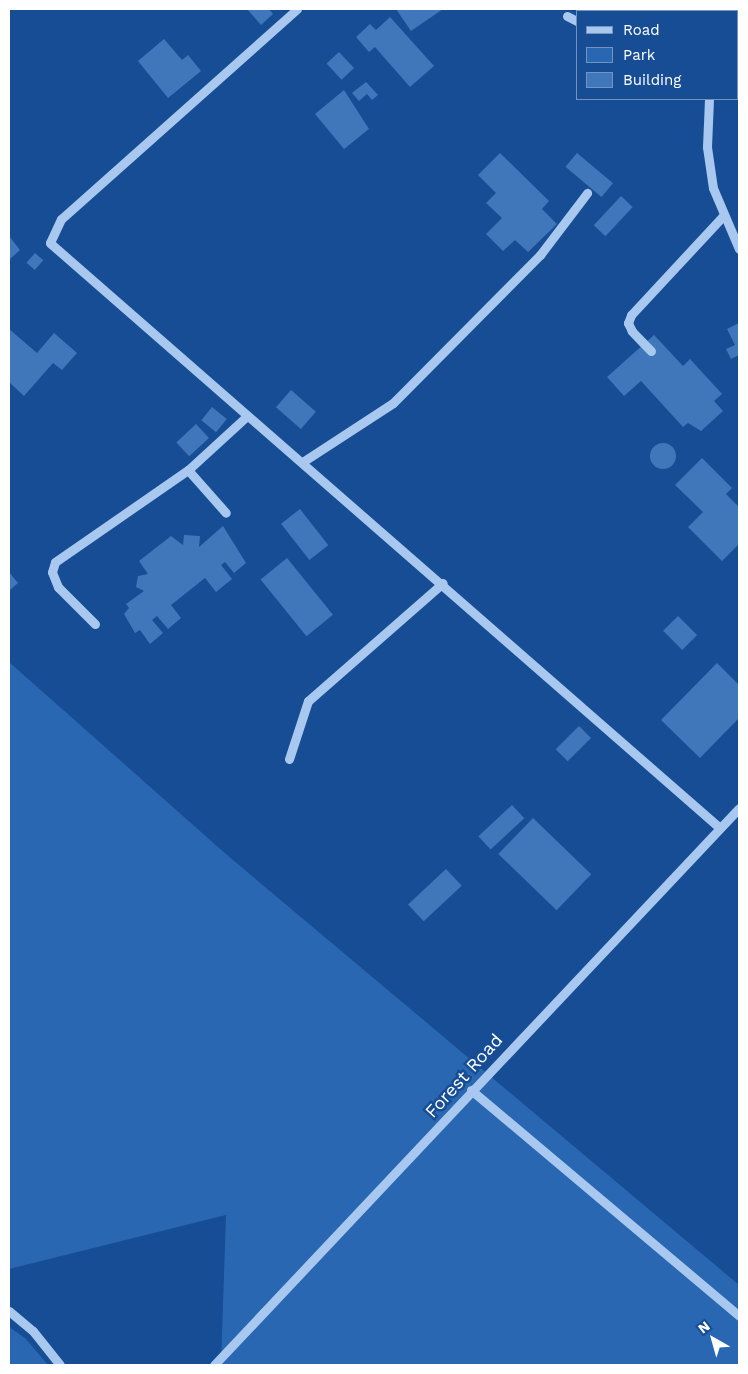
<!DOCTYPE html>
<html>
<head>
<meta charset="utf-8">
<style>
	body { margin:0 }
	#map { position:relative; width:748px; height:1374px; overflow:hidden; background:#174d94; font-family:"Work Sans",sans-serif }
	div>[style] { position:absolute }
	.green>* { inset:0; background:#2a67b2 }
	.building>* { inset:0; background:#4077bb; transform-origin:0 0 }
	.round { border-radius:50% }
	.minor>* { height:9px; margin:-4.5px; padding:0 4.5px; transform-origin:4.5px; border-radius:4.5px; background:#a8c8f0 }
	span { translate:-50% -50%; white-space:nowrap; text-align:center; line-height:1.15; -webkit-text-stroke:5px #174d94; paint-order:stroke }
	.street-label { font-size:18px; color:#fff }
	.frame { position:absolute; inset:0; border:10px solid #fff; pointer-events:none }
	.legend { position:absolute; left:576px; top:10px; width:162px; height:90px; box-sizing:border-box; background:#174d94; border:1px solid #7494bf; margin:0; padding:6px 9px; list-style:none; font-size:15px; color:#fff }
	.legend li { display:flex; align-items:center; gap:10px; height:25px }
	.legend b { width:25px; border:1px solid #7494bf }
	.north { position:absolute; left:688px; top:1314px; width:50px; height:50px; -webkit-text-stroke:4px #174d94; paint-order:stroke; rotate:322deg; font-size:14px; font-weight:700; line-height:20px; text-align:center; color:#fff }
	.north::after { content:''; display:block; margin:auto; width:18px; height:22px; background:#fff; clip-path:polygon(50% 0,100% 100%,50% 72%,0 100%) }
</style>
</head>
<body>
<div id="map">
	<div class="green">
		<i style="clip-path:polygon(9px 662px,227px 855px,739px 1285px,739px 1365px,221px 1365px,226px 1215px,9px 1269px)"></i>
		<i style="clip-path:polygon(9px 1327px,25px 1338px,48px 1365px,9px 1365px)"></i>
	</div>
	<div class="building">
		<i style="clip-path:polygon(247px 9px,269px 9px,273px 14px,261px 25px)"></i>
		<i style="clip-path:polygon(396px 9px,443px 9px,411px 31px)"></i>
		<i style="clip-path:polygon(390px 17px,434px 66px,410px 87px,375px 47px,369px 52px,356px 37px,370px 24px,376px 30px)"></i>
		<i style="clip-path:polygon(164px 39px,182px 60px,188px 55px,201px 71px,168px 98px,138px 61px)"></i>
		<i style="left:339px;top:52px;width:22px;height:17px;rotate:47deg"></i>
		<i style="clip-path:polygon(366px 82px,378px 95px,372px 100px,367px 94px,359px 101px,352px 93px)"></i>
		<i style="clip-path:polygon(344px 90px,369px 129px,344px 149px,315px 114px)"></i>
		<i style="clip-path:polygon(500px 153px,549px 201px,542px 209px,557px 224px,528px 252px,515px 240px,503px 251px,486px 234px,502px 218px,486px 203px,496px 193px,478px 175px)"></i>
		<i style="left:577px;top:153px;width:47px;height:18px;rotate:40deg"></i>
		<i style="left:621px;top:196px;width:16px;height:40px;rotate:43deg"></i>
		<i style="clip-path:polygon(9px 236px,20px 250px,9px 260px)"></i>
		<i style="left:35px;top:253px;width:11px;height:13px;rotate:41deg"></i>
		<i style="clip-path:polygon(739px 323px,739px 355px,731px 359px,726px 349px,735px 345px,727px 329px)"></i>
		<i style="clip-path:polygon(9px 329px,37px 353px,54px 333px,77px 353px,62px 370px,53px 363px,24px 396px,9px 382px)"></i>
		<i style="clip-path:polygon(654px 335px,683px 366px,690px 359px,722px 394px,714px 401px,723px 411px,701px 431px,688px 423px,683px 427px,641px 381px,624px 396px,607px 377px)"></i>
		<i style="left:291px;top:390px;width:33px;height:23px;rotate:41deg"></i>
		<i style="left:212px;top:407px;width:19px;height:17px;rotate:39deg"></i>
		<i style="left:196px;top:424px;width:19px;height:27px;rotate:47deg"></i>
		<i class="round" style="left:650px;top:443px;width:26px;height:26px"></i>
		<i style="clip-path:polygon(702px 458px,732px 488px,726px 494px,739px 507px,739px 544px,722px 561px,688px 527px,703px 512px,675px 485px)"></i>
		<i style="left:300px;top:509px;width:46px;height:24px;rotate:52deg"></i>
		<i style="clip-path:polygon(223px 526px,246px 563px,234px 573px,225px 562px,221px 565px,232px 579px,216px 592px,205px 578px,171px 605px,181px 618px,168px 629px,157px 616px,152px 620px,163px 633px,150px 644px,140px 630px,135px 633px,124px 614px,129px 608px,126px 604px,144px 591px,136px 587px,138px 576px,148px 574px,139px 561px,171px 536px,183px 545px,184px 535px,200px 536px,199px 547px)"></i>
		<i style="left:287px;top:558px;width:73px;height:34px;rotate:51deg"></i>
		<i style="clip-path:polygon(9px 572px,18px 583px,9px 591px)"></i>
		<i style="left:678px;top:616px;width:27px;height:21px;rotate:45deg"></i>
		<i style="clip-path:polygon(717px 663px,739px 685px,739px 718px,700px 758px,661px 720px)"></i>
		<i style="left:579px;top:726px;width:17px;height:33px;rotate:45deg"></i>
		<i style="left:512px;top:805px;width:18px;height:46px;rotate:47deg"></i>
		<i style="left:533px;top:818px;width:81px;height:50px;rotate:44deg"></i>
		<i style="left:446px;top:869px;width:23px;height:52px;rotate:47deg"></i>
	</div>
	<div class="minor">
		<i style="left:297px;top:9px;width:316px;rotate:138.3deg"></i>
		<i style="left:61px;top:219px;width:26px;rotate:115deg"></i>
		<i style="left:50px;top:243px;width:889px;rotate:41.13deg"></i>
		<i style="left:703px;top:9px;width:2px;rotate:90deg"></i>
		<i style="left:567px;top:16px;width:11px;rotate:27deg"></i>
		<i style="left:709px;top:99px;width:48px;rotate:92.4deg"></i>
		<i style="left:707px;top:147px;width:41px;rotate:81.7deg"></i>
		<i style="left:713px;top:188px;width:66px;rotate:66.9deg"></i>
		<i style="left:651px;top:351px;width:28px;rotate:-134deg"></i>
		<i style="left:632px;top:331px;width:9px;rotate:-117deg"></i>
		<i style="left:628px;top:323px;width:9px;rotate:-69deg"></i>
		<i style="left:631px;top:315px;width:135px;rotate:-47.1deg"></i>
		<i style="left:304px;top:461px;width:106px;rotate:-33.1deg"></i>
		<i style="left:393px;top:403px;width:209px;rotate:-45.2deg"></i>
		<i style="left:540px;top:255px;width:78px;rotate:-52.8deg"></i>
		<i style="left:188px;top:470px;width:57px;rotate:48.5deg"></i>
		<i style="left:95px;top:624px;width:52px;rotate:-135deg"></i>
		<i style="left:58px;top:587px;width:16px;rotate:-112deg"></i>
		<i style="left:52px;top:572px;width:10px;rotate:-73deg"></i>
		<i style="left:55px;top:562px;width:162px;rotate:-34.7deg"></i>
		<i style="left:188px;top:470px;width:80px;rotate:-42.5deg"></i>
		<i style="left:289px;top:759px;width:61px;rotate:-71.9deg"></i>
		<i style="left:308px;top:701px;width:179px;rotate:-41.2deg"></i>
		<i style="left:471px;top:1090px;width:351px;rotate:40.1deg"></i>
		<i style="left:9px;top:1311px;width:31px;rotate:40deg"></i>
		<i style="left:33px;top:1331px;width:43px;rotate:51.5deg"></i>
		<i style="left:214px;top:1365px;width:765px;rotate:-46.69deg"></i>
	</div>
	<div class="street-label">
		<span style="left:464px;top:1076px;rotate:-48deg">Forest Road</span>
	</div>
	<div class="frame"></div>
	<ul class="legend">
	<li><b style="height:6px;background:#a8c8f0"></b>Road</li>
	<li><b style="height:14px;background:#2a67b2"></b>Park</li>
	<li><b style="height:14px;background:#4077bb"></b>Building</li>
	</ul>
	<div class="north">N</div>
</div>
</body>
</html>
